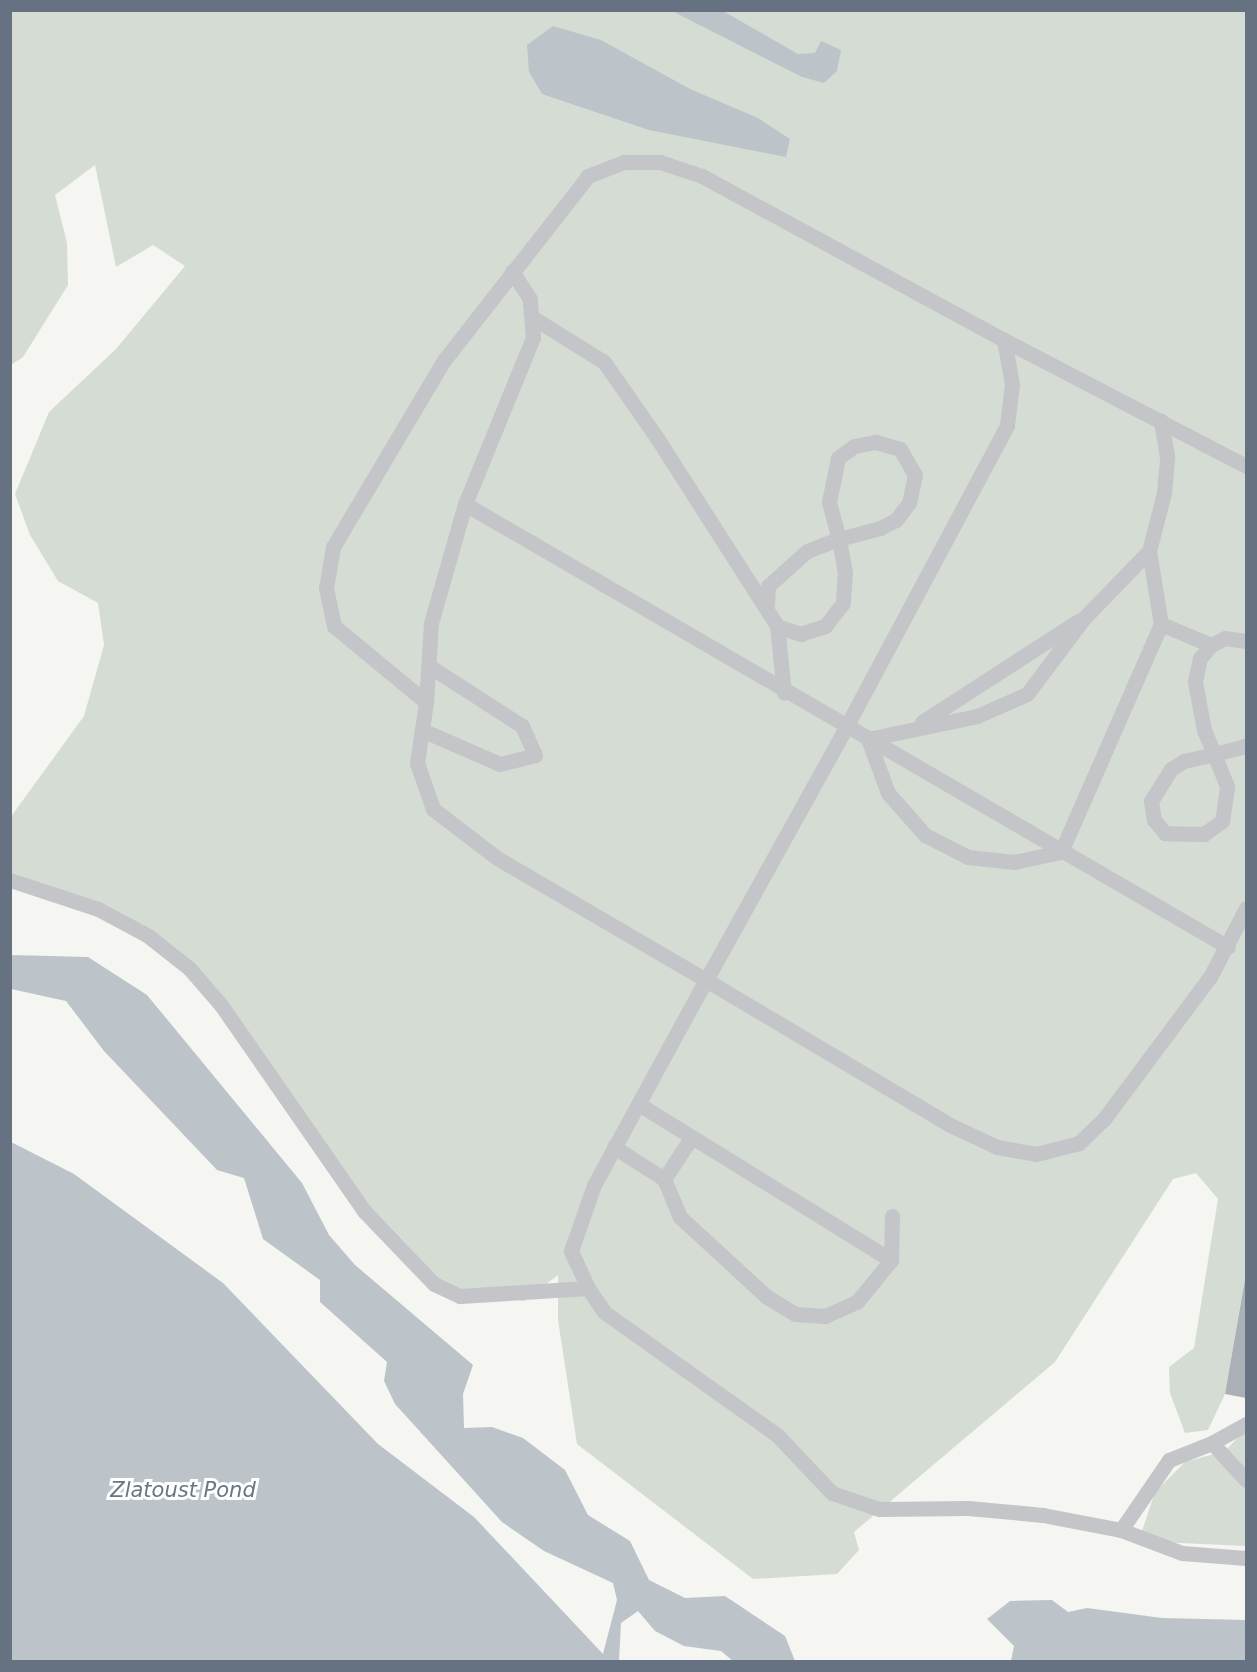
<!DOCTYPE html>
<html>
<head>
<meta charset="utf-8">
<style>
	body { margin:0 }
	#map { position:relative; width:1257px; height:1672px; overflow:hidden; background:#f5f5f2; font-family:"DejaVu Sans",sans-serif }
	div>[style] { position:absolute }
	.green>* { inset:0; background:#d5dcd3 }
	.water>* { inset:0; background:#bcc4c9 }
	.shadow>* { inset:0; background:#0003 }
	.building>* { inset:0; background:#aab0b6 }
	.service>* { height:15px; margin:-7.5px; padding:0 7.5px; transform-origin:7.5px; border-radius:7.5px; background:#c3c5c9 }
	span { translate:-50% -50%; white-space:nowrap; text-align:center; line-height:1.15; -webkit-text-stroke:6px #fff; paint-order:stroke }
	.water-label { font-size:21px; color:#677885; font-style:italic }
	.frame { position:absolute; inset:0; border:12px solid #667181; pointer-events:none }
</style>
</head>
<body>
<div id="map">
	<div class="green">
		<i style="clip-path:polygon(11px 11px,1246px 11px,1246px 1272px,1225px 1394px,1208px 1430px,1185px 1433px,1170px 1393px,1169px 1367px,1194px 1348px,1218px 1199px,1196px 1173px,1173px 1179px,1055px 1362px,854px 1532px,859px 1550px,837px 1574px,753px 1579px,577px 1444px,558px 1320px,558px 1275px,524px 1301px,434px 1284px,364px 1211px,221px 1005px,147px 935px,11px 880px,10px 818px,84px 716px,104px 645px,98px 603px,58px 581px,30px 535px,15px 494px,49px 412px,116px 349px,185px 266px,153px 245px,116px 267px,95px 165px,55px 195px,67px 243px,68px 285px,23px 357px,11px 365px)"></i>
		<i style="clip-path:polygon(1246px 1429px,1246px 1546px,1159px 1542px,1142px 1531px,1155px 1492px,1185px 1462px,1225px 1451px)"></i>
	</div>
	<div class="water">
		<i style="clip-path:polygon(672px 11px,723px 11px,798px 54px,815px 53px,821px 41px,841px 50px,837px 71px,824px 83px,802px 77px)"></i>
		<i style="clip-path:polygon(553px 26px,601px 40px,690px 89px,758px 118px,790px 139px,786px 157px,649px 130px,542px 94px,529px 72px,527px 45px)"></i>
		<i style="clip-path:polygon(11px 955px,88px 957px,147px 995px,302px 1183px,329px 1235px,355px 1265px,473px 1365px,463px 1394px,464px 1428px,492px 1427px,523px 1438px,565px 1470px,588px 1515px,630px 1541px,649px 1580px,685px 1598px,725px 1596px,785px 1636px,795px 1661px,733px 1661px,721px 1651px,684px 1646px,655px 1631px,638px 1611px,621px 1623px,619px 1661px,11px 1661px,11px 1142px,74px 1174px,223px 1283px,378px 1444px,474px 1517px,603px 1654px,617px 1600px,613px 1583px,544px 1551px,502px 1522px,395px 1404px,384px 1381px,387px 1362px,320px 1302px,320px 1280px,263px 1239px,244px 1178px,217px 1170px,104px 1051px,66px 1001px,11px 989px)"></i>
		<i style="clip-path:polygon(1052px 1600px,1068px 1612px,1087px 1608px,1162px 1618px,1246px 1620px,1246px 1661px,1011px 1661px,1014px 1646px,987px 1619px,1010px 1601px)"></i>
	</div>
	<div class="shadow">
		<i style="clip-path:polygon(1246px 1290px,1246px 1397px,1227px 1393px)"></i>
	</div>
	<div class="building">
		<i style="clip-path:polygon(1245px 1279px,1246px 1279px,1246px 1398px,1225px 1394px)"></i>
	</div>
	<div class="service">
		<i style="left:535px;top:319px;width:81px;rotate:31.9deg"></i>
		<i style="left:604px;top:362px;width:93px;rotate:55.1deg"></i>
		<i style="left:657px;top:438px;width:223px;rotate:57.4deg"></i>
		<i style="left:777px;top:626px;width:67px;rotate:84deg"></i>
		<i style="left:1004px;top:340px;width:273px;rotate:27.5deg"></i>
		<i style="left:465px;top:504px;width:882px;rotate:30.14deg"></i>
		<i style="left:1149px;top:551px;width:74px;rotate:80.7deg"></i>
		<i style="left:1161px;top:624px;width:249px;rotate:113.7deg"></i>
		<i style="left:1061px;top:852px;width:48px;rotate:168deg"></i>
		<i style="left:1014px;top:862px;width:46px;rotate:-173.8deg"></i>
		<i style="left:968px;top:857px;width:48px;rotate:-152.9deg"></i>
		<i style="left:925px;top:835px;width:56px;rotate:-131.4deg"></i>
		<i style="left:888px;top:793px;width:58px;rotate:-110.3deg"></i>
		<i style="left:868px;top:739px;width:111px;rotate:-11.9deg"></i>
		<i style="left:977px;top:716px;width:55px;rotate:-23.7deg"></i>
		<i style="left:1027px;top:694px;width:95px;rotate:-53.1deg"></i>
		<i style="left:1084px;top:618px;width:93px;rotate:-45.9deg"></i>
		<i style="left:1149px;top:551px;width:60px;rotate:-75.5deg"></i>
		<i style="left:1164px;top:493px;width:37px;rotate:-85deg"></i>
		<i style="left:1167px;top:456px;width:36px;rotate:-100deg"></i>
		<i style="left:767px;top:605px;width:19px;rotate:-87deg"></i>
		<i style="left:768px;top:586px;width:52px;rotate:-41.9deg"></i>
		<i style="left:807px;top:551px;width:34px;rotate:-21deg"></i>
		<i style="left:839px;top:539px;width:42px;rotate:-15deg"></i>
		<i style="left:880px;top:528px;width:18px;rotate:-27deg"></i>
		<i style="left:896px;top:520px;width:21px;rotate:-53deg"></i>
		<i style="left:909px;top:503px;width:29px;rotate:-78deg"></i>
		<i style="left:915px;top:475px;width:30px;rotate:-120deg"></i>
		<i style="left:900px;top:449px;width:26px;rotate:-164deg"></i>
		<i style="left:875px;top:442px;width:21px;rotate:169deg"></i>
		<i style="left:854px;top:446px;width:20px;rotate:143deg"></i>
		<i style="left:838px;top:458px;width:45px;rotate:101.6deg"></i>
		<i style="left:829px;top:502px;width:38px;rotate:75deg"></i>
		<i style="left:839px;top:539px;width:34px;rotate:80deg"></i>
		<i style="left:845px;top:572px;width:31px;rotate:94deg"></i>
		<i style="left:843px;top:603px;width:29px;rotate:128deg"></i>
		<i style="left:825px;top:626px;width:25px;rotate:162deg"></i>
		<i style="left:801px;top:634px;width:25px;rotate:-162deg"></i>
		<i style="left:1161px;top:624px;width:54px;rotate:22.8deg"></i>
		<i style="left:1246px;top:641px;width:21px;rotate:-172deg"></i>
		<i style="left:1225px;top:638px;width:16px;rotate:153deg"></i>
		<i style="left:1211px;top:645px;width:17px;rotate:130deg"></i>
		<i style="left:1200px;top:658px;width:25px;rotate:102deg"></i>
		<i style="left:1195px;top:682px;width:49px;rotate:79.4deg"></i>
		<i style="left:1204px;top:730px;width:26px;rotate:67deg"></i>
		<i style="left:1214px;top:754px;width:35px;rotate:68deg"></i>
		<i style="left:1227px;top:787px;width:34px;rotate:98deg"></i>
		<i style="left:1222px;top:821px;width:22px;rotate:144deg"></i>
		<i style="left:1204px;top:834px;width:39px;rotate:-179deg"></i>
		<i style="left:1165px;top:833px;width:17px;rotate:-130deg"></i>
		<i style="left:1154px;top:820px;width:19px;rotate:-99deg"></i>
		<i style="left:1151px;top:801px;width:38px;rotate:-58deg"></i>
		<i style="left:1171px;top:769px;width:15px;rotate:-32deg"></i>
		<i style="left:1184px;top:761px;width:31px;rotate:-13deg"></i>
		<i style="left:1214px;top:754px;width:29px;rotate:-14deg"></i>
		<i style="left:1242px;top:747px;width:4px;rotate:-27deg"></i>
		<i style="left:426px;top:702px;width:79px;rotate:-86.4deg"></i>
		<i style="left:431px;top:623px;width:124px;rotate:-74.1deg"></i>
		<i style="left:465px;top:504px;width:180px;rotate:-67.8deg"></i>
		<i style="left:533px;top:337px;width:38px;rotate:-95deg"></i>
		<i style="left:530px;top:299px;width:33px;rotate:-123deg"></i>
		<i style="left:922px;top:722px;width:186px;rotate:-32.9deg"></i>
		<i style="left:424px;top:731px;width:83px;rotate:23.5deg"></i>
		<i style="left:500px;top:764px;width:36px;rotate:-14deg"></i>
		<i style="left:535px;top:755px;width:32px;rotate:-114deg"></i>
		<i style="left:522px;top:726px;width:107px;rotate:-147.2deg"></i>
		<i style="left:10px;top:880px;width:93px;rotate:18.2deg"></i>
		<i style="left:98px;top:909px;width:55px;rotate:28deg"></i>
		<i style="left:147px;top:935px;width:53px;rotate:38.2deg"></i>
		<i style="left:189px;top:968px;width:49px;rotate:49.1deg"></i>
		<i style="left:221px;top:1005px;width:251px;rotate:55.2deg"></i>
		<i style="left:364px;top:1211px;width:101px;rotate:46.2deg"></i>
		<i style="left:434px;top:1284px;width:29px;rotate:25deg"></i>
		<i style="left:460px;top:1296px;width:128px;rotate:-3.6deg"></i>
		<i style="left:588px;top:1288px;width:29px;rotate:56deg"></i>
		<i style="left:604px;top:1312px;width:212px;rotate:35.4deg"></i>
		<i style="left:777px;top:1435px;width:80px;rotate:46.5deg"></i>
		<i style="left:832px;top:1493px;width:50px;rotate:18.8deg"></i>
		<i style="left:879px;top:1509px;width:89px;rotate:-0.6deg"></i>
		<i style="left:968px;top:1508px;width:75px;rotate:5.3deg"></i>
		<i style="left:1043px;top:1515px;width:79px;rotate:10.9deg"></i>
		<i style="left:1121px;top:1530px;width:65px;rotate:20.7deg"></i>
		<i style="left:1182px;top:1553px;width:64px;rotate:4.5deg"></i>
		<i style="left:614px;top:1147px;width:59px;rotate:32.6deg"></i>
		<i style="left:664px;top:1179px;width:41px;rotate:67.2deg"></i>
		<i style="left:680px;top:1217px;width:118px;rotate:42.6deg"></i>
		<i style="left:767px;top:1297px;width:33px;rotate:31deg"></i>
		<i style="left:795px;top:1314px;width:30px;rotate:4deg"></i>
		<i style="left:825px;top:1316px;width:35px;rotate:-24deg"></i>
		<i style="left:857px;top:1302px;width:54px;rotate:-51deg"></i>
		<i style="left:891px;top:1260px;width:297px;rotate:-148.3deg"></i>
		<i style="left:664px;top:1179px;width:49px;rotate:-56.6deg"></i>
		<i style="left:891px;top:1260px;width:44px;rotate:-88.7deg"></i>
		<i style="left:588px;top:1288px;width:41px;rotate:-114.7deg"></i>
		<i style="left:571px;top:1251px;width:70px;rotate:-70.8deg"></i>
		<i style="left:594px;top:1185px;width:234px;rotate:-61.4deg"></i>
		<i style="left:706px;top:980px;width:287px;rotate:-61deg"></i>
		<i style="left:845px;top:729px;width:344px;rotate:-61.9deg"></i>
		<i style="left:1007px;top:425px;width:41px;rotate:-83deg"></i>
		<i style="left:1012px;top:384px;width:45px;rotate:-100.3deg"></i>
		<i style="left:1004px;top:340px;width:344px;rotate:-151.5deg"></i>
		<i style="left:702px;top:176px;width:44px;rotate:-161.6deg"></i>
		<i style="left:660px;top:162px;width:36px;rotate:180deg"></i>
		<i style="left:624px;top:162px;width:39px;rotate:159deg"></i>
		<i style="left:588px;top:176px;width:234px;rotate:128deg"></i>
		<i style="left:444px;top:360px;width:217px;rotate:120.7deg"></i>
		<i style="left:333px;top:547px;width:42px;rotate:99.7deg"></i>
		<i style="left:326px;top:588px;width:39px;rotate:78deg"></i>
		<i style="left:334px;top:626px;width:119px;rotate:39.6deg"></i>
		<i style="left:426px;top:702px;width:62px;rotate:98.4deg"></i>
		<i style="left:417px;top:763px;width:49px;rotate:70.8deg"></i>
		<i style="left:433px;top:809px;width:81px;rotate:37.4deg"></i>
		<i style="left:497px;top:858px;width:242px;rotate:30.3deg"></i>
		<i style="left:706px;top:980px;width:284px;rotate:30.7deg"></i>
		<i style="left:950px;top:1125px;width:52px;rotate:25.1deg"></i>
		<i style="left:997px;top:1147px;width:40px;rotate:10deg"></i>
		<i style="left:1036px;top:1154px;width:44px;rotate:-14.3deg"></i>
		<i style="left:1079px;top:1143px;width:35px;rotate:-44deg"></i>
		<i style="left:1104px;top:1119px;width:177px;rotate:-53.3deg"></i>
		<i style="left:1210px;top:977px;width:78px;rotate:-62.4deg"></i>
		<i style="left:1246px;top:1424px;width:39px;rotate:151deg"></i>
		<i style="left:1212px;top:1443px;width:50px;rotate:47.4deg"></i>
		<i style="left:1121px;top:1530px;width:85px;rotate:-55.6deg"></i>
		<i style="left:1169px;top:1460px;width:46px;rotate:-21.6deg"></i>
	</div>
	<div class="water-label">
		<span style="left:183px;top:1490px">Zlatoust Pond</span>
	</div>
	<div class="frame"></div>
</div>
</body>
</html>
